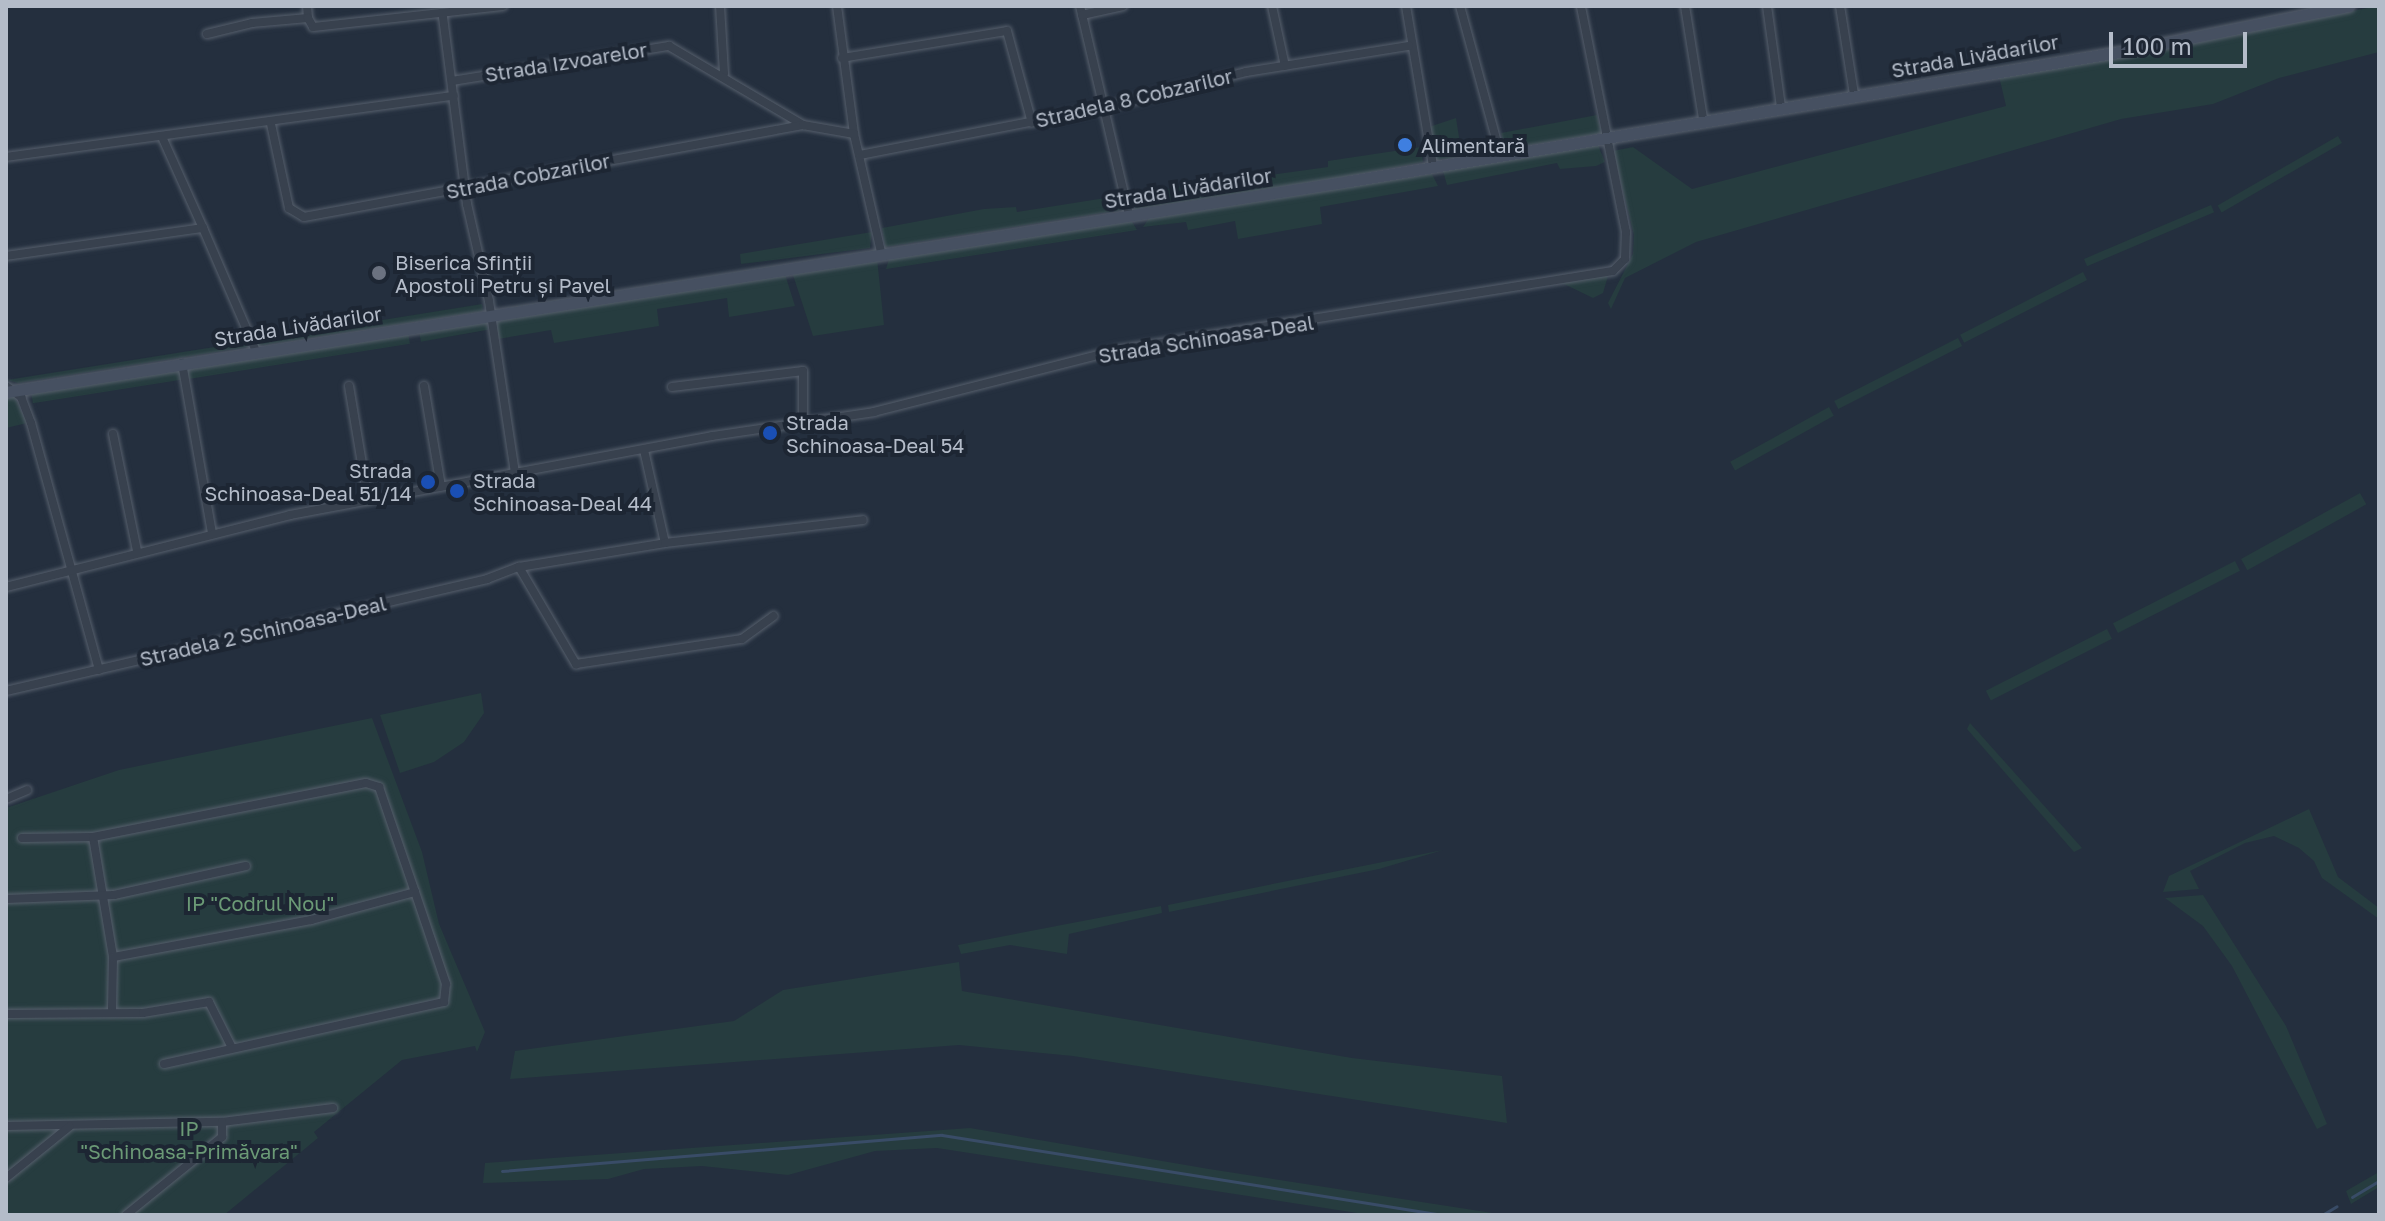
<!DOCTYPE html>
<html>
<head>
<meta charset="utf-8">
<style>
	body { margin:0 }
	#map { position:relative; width:2385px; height:1221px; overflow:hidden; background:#242f3e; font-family:"Golos Text",sans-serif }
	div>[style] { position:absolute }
	.green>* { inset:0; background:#263c3f; transform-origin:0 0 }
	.stream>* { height:3px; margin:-1.5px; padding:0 1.5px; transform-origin:1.5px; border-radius:1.5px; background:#394c67 }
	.roads { filter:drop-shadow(0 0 2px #565f6c) drop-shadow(0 0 2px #565f6c) }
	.street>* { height:8px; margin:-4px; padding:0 4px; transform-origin:4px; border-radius:4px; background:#38414e }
	.secondary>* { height:11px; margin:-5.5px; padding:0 5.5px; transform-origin:5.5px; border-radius:5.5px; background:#465061 }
	.dots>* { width:22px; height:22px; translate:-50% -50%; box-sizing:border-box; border:4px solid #1d2633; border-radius:50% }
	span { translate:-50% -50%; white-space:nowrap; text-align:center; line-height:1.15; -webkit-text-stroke:8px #1d2633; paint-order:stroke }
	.street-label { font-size:20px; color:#b4bcc9 }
	.poi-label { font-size:20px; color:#b4bcc9 }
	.left { translate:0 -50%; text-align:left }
	.right { translate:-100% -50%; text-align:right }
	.park-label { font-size:20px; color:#6b9a76 }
	.frame { position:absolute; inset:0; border:8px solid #b4bcc9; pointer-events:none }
	.scale { position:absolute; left:2109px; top:32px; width:138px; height:36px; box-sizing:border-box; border:4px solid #b4bcc9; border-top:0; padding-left:10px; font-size:24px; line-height:28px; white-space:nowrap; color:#b4bcc9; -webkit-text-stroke:6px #1d2633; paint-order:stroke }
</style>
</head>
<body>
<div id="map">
	<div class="green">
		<i style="clip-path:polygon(2379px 6px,2379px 52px,2279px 78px,2213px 104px,2121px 119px,1696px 242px,1625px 278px,1611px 309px,1608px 303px,1633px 254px,1634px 235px,1613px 151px,1633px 147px,1692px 189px,2006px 106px,1999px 76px)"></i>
		<i style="clip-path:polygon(1597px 115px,1602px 133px,1505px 149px,1501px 133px)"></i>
		<i style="clip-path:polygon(1456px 118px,1462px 156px,1436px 160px,1429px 127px)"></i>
		<i style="left:2338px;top:136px;width:8px;height:139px;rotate:60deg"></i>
		<i style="clip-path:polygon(1598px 145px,1605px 162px,1596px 166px,1560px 169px,1557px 163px,1447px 185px,1443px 171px)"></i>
		<i style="clip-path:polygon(1421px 147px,1423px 162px,1337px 178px,1135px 209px,1131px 194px,1328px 167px,1328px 161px)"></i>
		<i style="clip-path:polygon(1432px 174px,1438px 186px,1320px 207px,1322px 224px,1238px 239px,1235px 221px,1188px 230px,1186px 222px,1143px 227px,1149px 218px)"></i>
		<i style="clip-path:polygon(1118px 196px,1121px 210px,885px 247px,882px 228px,984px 209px,1016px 207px,1017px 212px)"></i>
		<i style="left:2211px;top:205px;width:8px;height:138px;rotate:67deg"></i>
		<i style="clip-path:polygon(1131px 220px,1137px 230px,886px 269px,889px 259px)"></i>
		<i style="clip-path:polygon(872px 232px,870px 248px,741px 264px,740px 254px)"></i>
		<i style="clip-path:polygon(877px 258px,884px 325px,813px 336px,791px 269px)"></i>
		<i style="clip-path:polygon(784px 271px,795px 306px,729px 317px,727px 298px,657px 309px,659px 326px,554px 343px,551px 330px,498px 339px,496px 316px)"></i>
		<i style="left:2083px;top:272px;width:9px;height:138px;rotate:63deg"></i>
		<i style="clip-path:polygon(1608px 276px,1603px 293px,1593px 298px,1560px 282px)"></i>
		<i style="clip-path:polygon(482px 304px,483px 311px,258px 346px,257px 340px)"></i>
		<i style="left:486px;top:319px;width:11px;height:68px;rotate:80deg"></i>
		<i style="left:408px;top:332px;width:12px;height:224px;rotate:81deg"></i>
		<i style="left:1958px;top:338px;width:9px;height:139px;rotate:63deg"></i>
		<i style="clip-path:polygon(246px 342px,248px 347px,18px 383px,7px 380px)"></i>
		<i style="left:179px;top:367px;width:13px;height:150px;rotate:81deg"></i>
		<i style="clip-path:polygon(14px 395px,27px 423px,6px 428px,6px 396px)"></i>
		<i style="left:1829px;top:407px;width:10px;height:113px;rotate:61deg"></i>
		<i style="left:2360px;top:493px;width:13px;height:136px;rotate:61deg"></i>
		<i style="left:2235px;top:561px;width:11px;height:137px;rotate:63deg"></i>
		<i style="left:2107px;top:629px;width:11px;height:136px;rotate:63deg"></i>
		<i style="clip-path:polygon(481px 693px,484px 713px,464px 742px,434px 762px,400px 773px,380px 715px)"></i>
		<i style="clip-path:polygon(372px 718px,422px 852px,439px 924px,485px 1032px,477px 1052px,475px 1046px,402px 1060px,314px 1132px,318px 1138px,224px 1215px,6px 1215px,6px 808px,119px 770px)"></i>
		<i style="clip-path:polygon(1970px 723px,2082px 848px,2074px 852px,1967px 729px)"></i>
		<i style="clip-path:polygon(2309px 809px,2338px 877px,2379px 908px,2379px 919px,2322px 878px,2314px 861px,2299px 848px,2274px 836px,2245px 843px,2190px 871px,2199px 889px,2163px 892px,2169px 876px)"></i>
		<i style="clip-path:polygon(1443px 850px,1379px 869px,1169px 912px,1168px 905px)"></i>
		<i style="clip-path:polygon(2203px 895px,2286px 1026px,2327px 1124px,2317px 1129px,2232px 966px,2203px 926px,2165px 898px)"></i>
		<i style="clip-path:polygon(1161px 906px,1162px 913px,1069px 934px,1067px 954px,1010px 945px,961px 954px,958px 945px)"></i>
		<i style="clip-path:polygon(959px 962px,962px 991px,1352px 1058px,1502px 1076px,1507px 1123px,1073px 1056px,959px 1045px,510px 1079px,515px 1051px,734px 1021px,783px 990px)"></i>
		<i style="clip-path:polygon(970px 1128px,1209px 1169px,1499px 1214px,1370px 1215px,937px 1148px,875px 1151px,788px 1175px,702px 1166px,644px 1169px,608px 1179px,483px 1183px,485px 1163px)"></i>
		<i style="clip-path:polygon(2379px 1172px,2379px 1187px,2351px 1204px,2346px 1191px)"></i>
	</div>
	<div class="stream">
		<i style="left:502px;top:1171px;width:441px;rotate:-4.7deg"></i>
		<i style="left:942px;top:1135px;width:507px;rotate:9.07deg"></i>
		<i style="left:2352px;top:1197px;width:31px;rotate:-31deg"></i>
		<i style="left:2322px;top:1215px;width:17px;rotate:-31deg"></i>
	</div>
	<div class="roads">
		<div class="street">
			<i style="left:307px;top:6px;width:12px;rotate:85deg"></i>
			<i style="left:720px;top:6px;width:68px;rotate:86.6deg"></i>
			<i style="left:837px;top:6px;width:129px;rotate:82.4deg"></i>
			<i style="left:854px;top:134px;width:121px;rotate:77.1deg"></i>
			<i style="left:1080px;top:6px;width:215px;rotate:76.8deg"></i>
			<i style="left:1272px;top:6px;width:61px;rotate:77.8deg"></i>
			<i style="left:1406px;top:6px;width:161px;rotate:80.4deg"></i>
			<i style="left:1460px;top:6px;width:152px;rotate:74.8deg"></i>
			<i style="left:1685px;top:6px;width:114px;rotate:80.9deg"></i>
			<i style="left:1767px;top:6px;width:102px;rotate:82.1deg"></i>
			<i style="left:1840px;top:6px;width:89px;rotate:81deg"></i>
			<i style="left:1082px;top:15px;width:42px;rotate:-12.4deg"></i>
			<i style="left:443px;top:17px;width:189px;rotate:82.7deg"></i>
			<i style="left:467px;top:204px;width:99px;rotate:77.2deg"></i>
			<i style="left:489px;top:301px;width:174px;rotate:81.4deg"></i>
			<i style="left:207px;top:34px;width:46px;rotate:-13.7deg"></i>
			<i style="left:252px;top:23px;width:56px;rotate:-5.1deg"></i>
			<i style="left:308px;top:18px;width:10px;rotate:61deg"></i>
			<i style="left:313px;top:27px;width:191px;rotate:-6.3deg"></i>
			<i style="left:842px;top:58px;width:167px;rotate:-9.3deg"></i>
			<i style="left:1007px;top:31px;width:95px;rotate:74.8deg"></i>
			<i style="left:452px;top:81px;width:220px;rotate:-9.2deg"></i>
			<i style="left:669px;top:46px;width:156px;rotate:30.5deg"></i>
			<i style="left:271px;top:124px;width:86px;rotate:77.9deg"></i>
			<i style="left:289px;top:208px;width:17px;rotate:31deg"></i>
			<i style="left:304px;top:217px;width:507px;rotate:-10.45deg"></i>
			<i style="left:803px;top:125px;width:52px;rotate:10deg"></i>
			<i style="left:163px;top:139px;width:98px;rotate:65.8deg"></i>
			<i style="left:860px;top:155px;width:252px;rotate:-11deg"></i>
			<i style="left:1107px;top:107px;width:143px;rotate:-14.1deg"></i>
			<i style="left:1246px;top:72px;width:165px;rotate:-9.1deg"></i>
			<i style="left:6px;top:157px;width:452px;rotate:-7.8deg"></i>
			<i style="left:6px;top:256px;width:199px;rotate:-8.1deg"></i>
			<i style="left:203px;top:228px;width:134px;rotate:66.7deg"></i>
			<i style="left:182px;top:363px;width:173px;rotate:80deg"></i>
			<i style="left:6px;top:386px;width:19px;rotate:36deg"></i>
			<i style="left:21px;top:397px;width:28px;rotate:69deg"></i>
			<i style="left:31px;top:423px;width:256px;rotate:74.6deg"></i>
			<i style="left:349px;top:386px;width:116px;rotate:80.5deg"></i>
			<i style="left:424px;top:386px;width:102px;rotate:80.4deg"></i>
			<i style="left:672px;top:387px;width:132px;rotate:-7deg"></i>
			<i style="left:803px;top:371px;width:50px;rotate:90deg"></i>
			<i style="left:113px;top:434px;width:119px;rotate:78.4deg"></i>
			<i style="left:644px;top:450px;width:95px;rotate:77.3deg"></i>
			<i style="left:519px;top:567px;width:113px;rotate:59.6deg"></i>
			<i style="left:576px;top:664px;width:168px;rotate:-8.6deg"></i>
			<i style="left:742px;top:639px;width:39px;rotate:-36deg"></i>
			<i style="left:6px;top:587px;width:293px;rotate:-14.2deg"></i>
			<i style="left:290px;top:515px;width:429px;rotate:-10.6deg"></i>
			<i style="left:712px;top:436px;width:164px;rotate:-8.4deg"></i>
			<i style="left:874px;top:412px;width:252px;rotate:-14.3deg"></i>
			<i style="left:1118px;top:350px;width:501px;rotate:-9.07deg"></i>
			<i style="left:1613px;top:271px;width:17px;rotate:-45deg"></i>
			<i style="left:1625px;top:259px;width:27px;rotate:-88deg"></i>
			<i style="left:1626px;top:232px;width:230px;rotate:-101.3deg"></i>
			<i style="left:6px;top:691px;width:494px;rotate:-13.1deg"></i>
			<i style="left:487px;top:579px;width:34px;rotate:-21deg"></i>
			<i style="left:519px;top:567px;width:148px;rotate:-9.3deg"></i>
			<i style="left:665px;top:543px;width:199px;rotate:-6.6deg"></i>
			<i style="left:6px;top:799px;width:23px;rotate:-23deg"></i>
			<i style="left:93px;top:837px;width:122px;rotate:80.5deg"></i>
			<i style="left:113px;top:957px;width:53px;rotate:91.1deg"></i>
			<i style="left:22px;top:838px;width:71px;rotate:-0.8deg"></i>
			<i style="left:93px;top:837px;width:278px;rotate:-11.2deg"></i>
			<i style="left:366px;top:783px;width:14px;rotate:17deg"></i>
			<i style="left:379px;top:787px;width:111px;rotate:71.1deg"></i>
			<i style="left:415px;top:892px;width:108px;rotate:164.9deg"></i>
			<i style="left:311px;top:920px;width:201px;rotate:169.4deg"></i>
			<i style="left:6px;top:899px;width:108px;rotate:-2.1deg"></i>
			<i style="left:114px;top:895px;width:135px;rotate:-12.4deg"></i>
			<i style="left:6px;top:1014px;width:137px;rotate:-0.4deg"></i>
			<i style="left:143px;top:1013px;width:67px;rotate:-9.5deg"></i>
			<i style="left:209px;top:1002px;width:49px;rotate:63.4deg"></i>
			<i style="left:164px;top:1064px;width:287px;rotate:-12.5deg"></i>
			<i style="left:444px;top:1002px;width:18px;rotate:-84deg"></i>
			<i style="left:446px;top:984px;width:97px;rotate:-108.6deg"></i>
			<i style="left:6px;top:1126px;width:216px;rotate:-1.1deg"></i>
			<i style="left:222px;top:1122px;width:112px;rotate:-7.2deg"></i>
			<i style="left:6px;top:1178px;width:82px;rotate:-39.1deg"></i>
			<i style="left:126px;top:1215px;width:124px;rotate:-39.1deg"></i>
			<i style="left:222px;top:1137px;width:15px;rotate:-90deg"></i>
		</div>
		<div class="secondary">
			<i style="left:6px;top:392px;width:1360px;rotate:-8.92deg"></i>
			<i style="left:1350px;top:181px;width:786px;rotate:-9.52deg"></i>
			<i style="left:2125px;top:51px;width:228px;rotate:-11.4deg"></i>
		</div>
	</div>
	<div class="dots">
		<i style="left:1405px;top:145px;background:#3f7fe0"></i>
		<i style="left:379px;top:273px;background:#6b7280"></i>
		<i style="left:770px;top:433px;background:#1a4fb4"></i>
		<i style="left:428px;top:482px;background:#1a4fb4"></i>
		<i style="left:457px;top:491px;background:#1a4fb4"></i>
	</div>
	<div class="street-label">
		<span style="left:1975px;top:56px;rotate:-10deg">Strada Livădarilor</span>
		<span style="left:566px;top:62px;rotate:-9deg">Strada Izvoarelor</span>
		<span style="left:1134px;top:98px;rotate:-13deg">Stradela 8 Cobzarilor</span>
		<span style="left:528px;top:176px;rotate:-11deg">Strada Cobzarilor</span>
		<span style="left:1188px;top:188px;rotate:-9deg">Strada Livădarilor</span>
		<span style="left:298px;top:326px;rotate:-9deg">Strada Livădarilor</span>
		<span style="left:1206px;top:339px;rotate:-9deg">Strada Schinoasa-Deal</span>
		<span style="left:263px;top:631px;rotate:-13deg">Stradela 2 Schinoasa-Deal</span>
	</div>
	<div class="poi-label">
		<span class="left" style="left:1421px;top:145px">Alimentară</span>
		<span class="left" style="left:395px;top:274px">Biserica Sfinții<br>Apostoli Petru și Pavel</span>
		<span class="left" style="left:786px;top:434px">Strada<br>Schinoasa-Deal 54</span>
		<span class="right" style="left:412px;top:482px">Strada<br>Schinoasa-Deal 51/14</span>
		<span class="left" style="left:473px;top:492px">Strada<br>Schinoasa-Deal 44</span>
	</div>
	<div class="park-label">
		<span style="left:260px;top:903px">IP "Codrul Nou"</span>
		<span style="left:189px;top:1140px">IP<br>"Schinoasa-Primăvara"</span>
	</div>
	<div class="frame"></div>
	<div class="scale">100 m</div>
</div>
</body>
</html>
